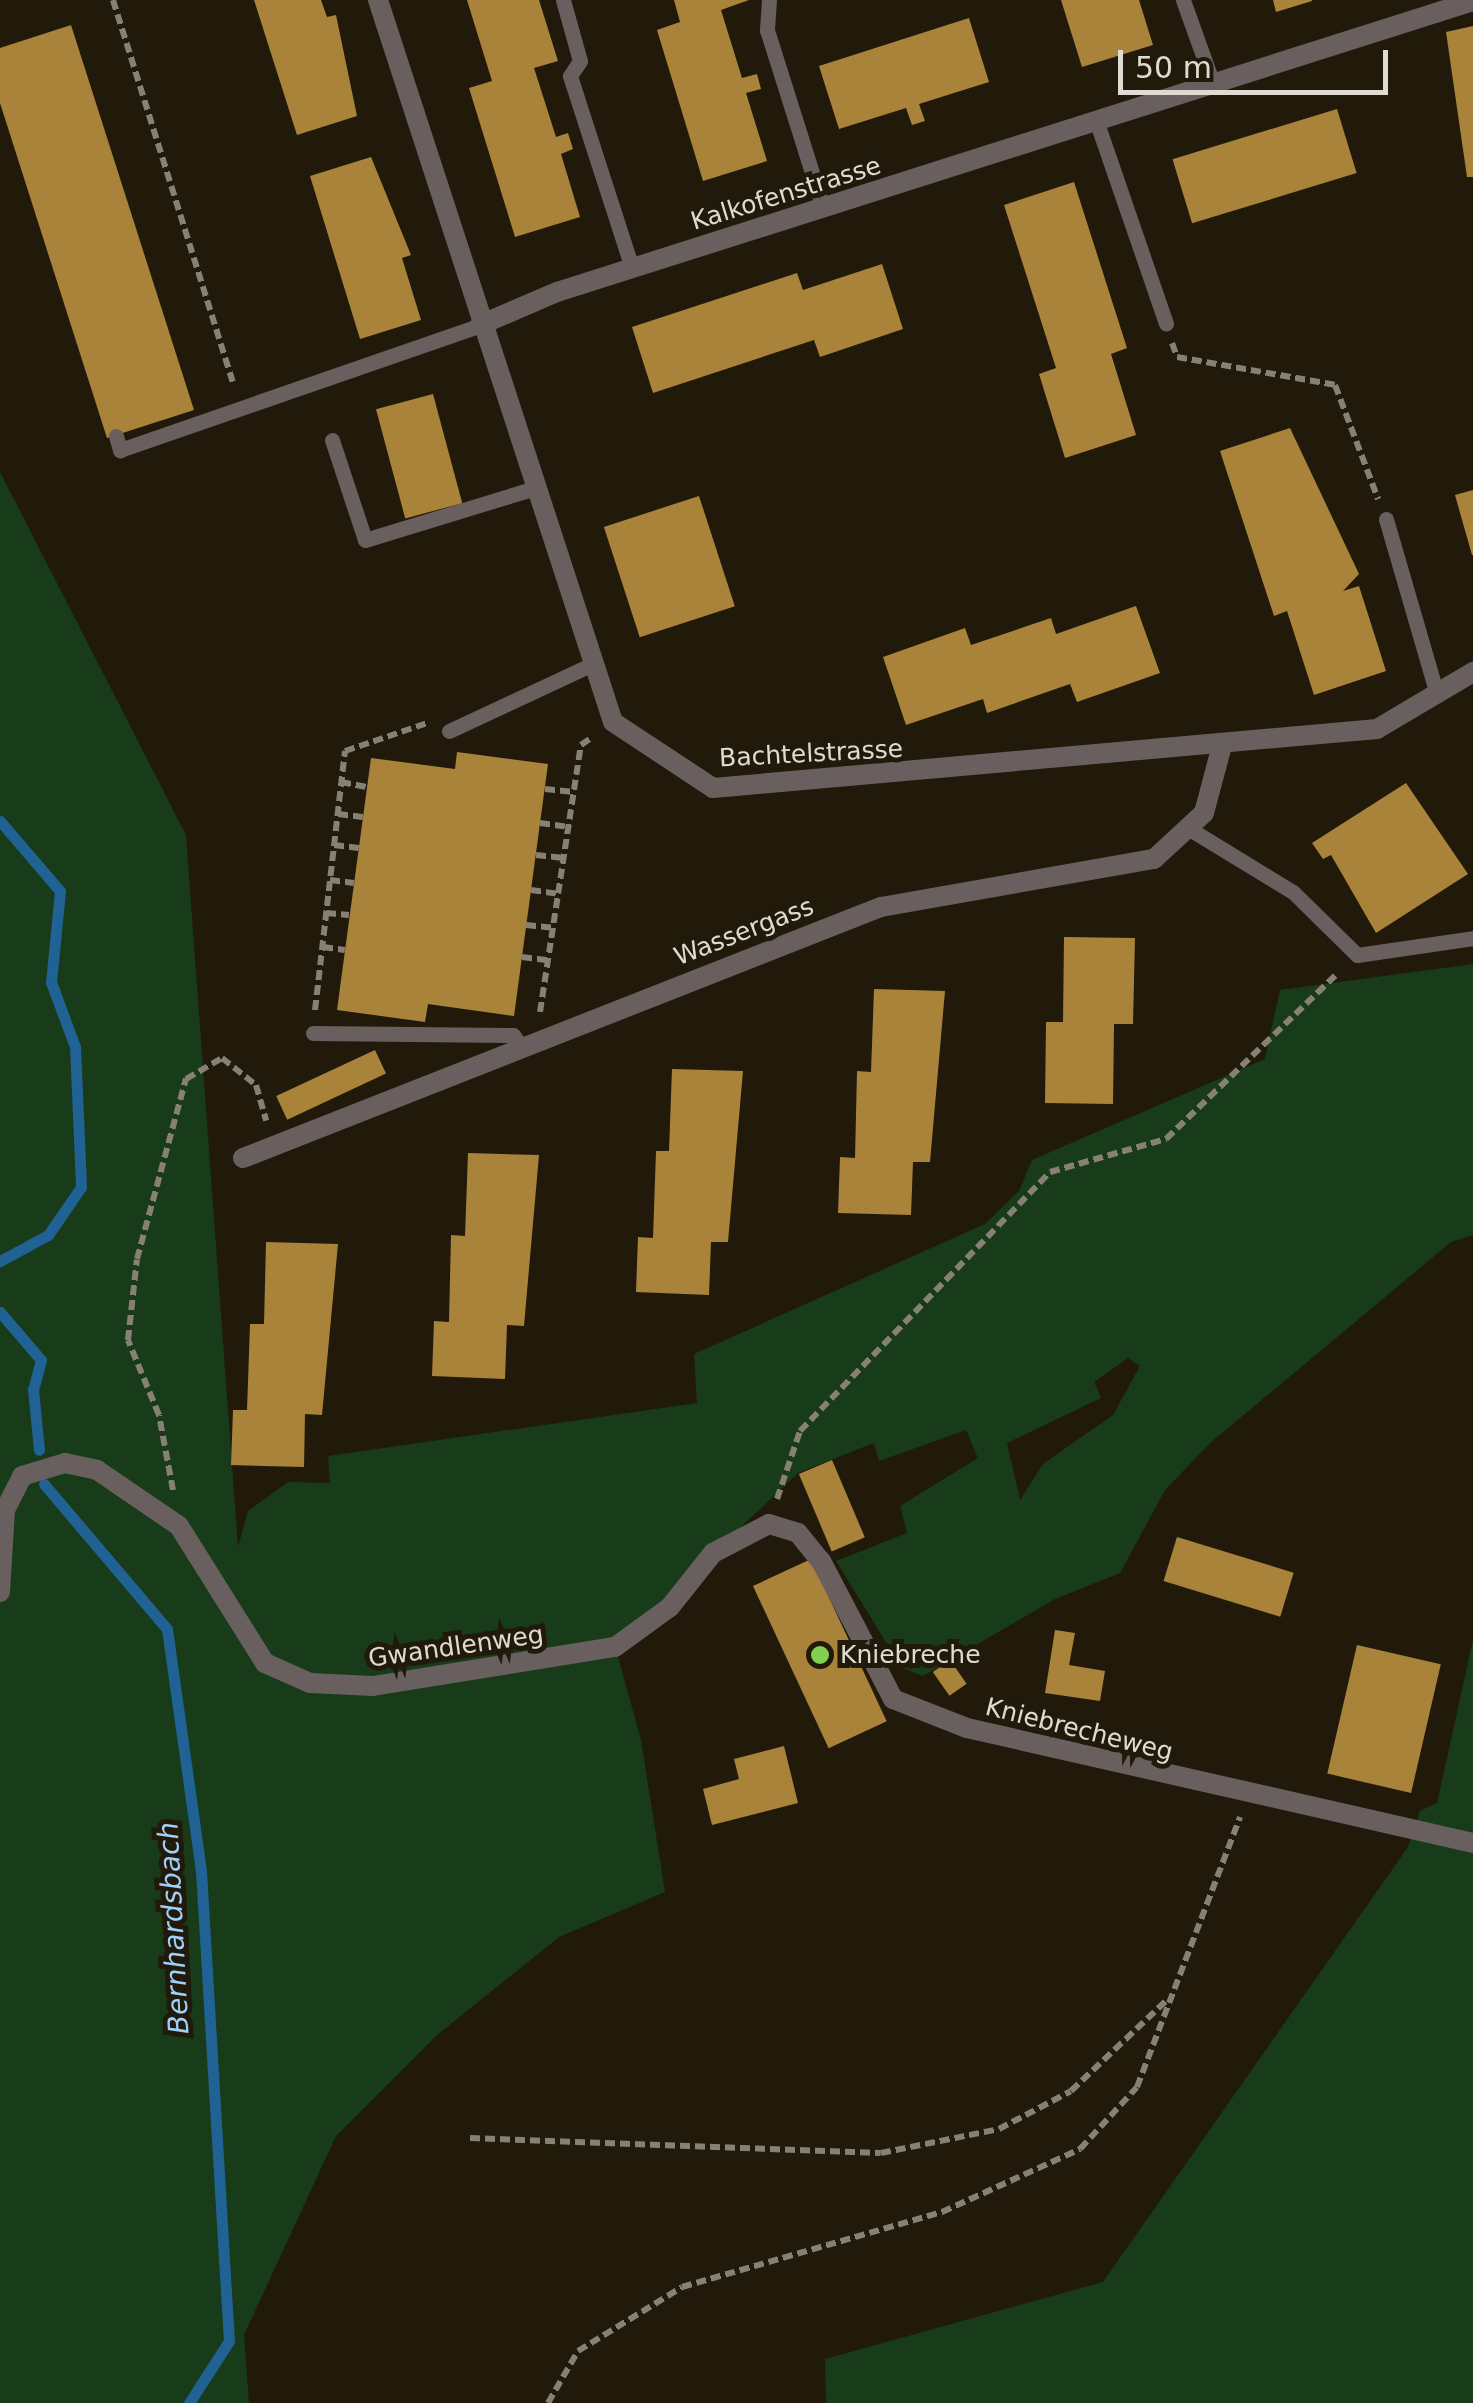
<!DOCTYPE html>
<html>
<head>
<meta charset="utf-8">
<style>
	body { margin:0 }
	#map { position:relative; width:1473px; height:2403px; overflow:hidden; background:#211a0b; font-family:"DejaVu Sans",sans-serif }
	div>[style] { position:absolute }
	.green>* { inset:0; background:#183b1a }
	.stream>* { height:11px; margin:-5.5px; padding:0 5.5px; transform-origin:5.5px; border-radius:5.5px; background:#206293 }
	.building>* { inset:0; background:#aa833a; transform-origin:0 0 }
	.path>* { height:6px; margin-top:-3px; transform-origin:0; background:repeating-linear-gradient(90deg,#878175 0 10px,transparent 0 15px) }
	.service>* { height:15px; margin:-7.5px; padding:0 7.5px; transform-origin:7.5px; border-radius:7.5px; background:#695f5f }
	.minor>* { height:20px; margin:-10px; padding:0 10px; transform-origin:10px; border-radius:10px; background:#695f5f }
	.dots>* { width:28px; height:28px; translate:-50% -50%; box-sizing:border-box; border:5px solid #211a0b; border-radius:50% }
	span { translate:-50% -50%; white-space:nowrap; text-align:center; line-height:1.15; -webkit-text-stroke:10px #211a0b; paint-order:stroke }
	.street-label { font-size:25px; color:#e0dbd2 }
	.poi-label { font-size:25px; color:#e0dbd2 }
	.left { translate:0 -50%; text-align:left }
	.water-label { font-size:28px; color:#9ed0fa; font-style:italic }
	.scale { position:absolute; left:1118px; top:50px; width:270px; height:45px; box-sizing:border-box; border:5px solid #e0dbd2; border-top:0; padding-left:12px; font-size:30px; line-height:35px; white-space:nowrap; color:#e0dbd2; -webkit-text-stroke:8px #211a0b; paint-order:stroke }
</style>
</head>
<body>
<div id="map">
	<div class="green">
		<i style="clip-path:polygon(evenodd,0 472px,186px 835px,238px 1547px,248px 1511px,288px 1482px,330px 1483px,328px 1456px,697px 1403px,694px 1354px,985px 1224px,1019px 1191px,1032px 1160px,1265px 1059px,1280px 990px,1473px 964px,1473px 1235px,1451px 1242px,1210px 1443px,1165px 1490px,1120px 1573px,1055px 1599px,923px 1676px,902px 1668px,836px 1561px,907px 1533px,900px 1506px,978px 1458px,966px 1430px,879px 1461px,874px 1443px,798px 1473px,615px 1646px,641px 1740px,665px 1892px,559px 1937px,437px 2035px,336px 2136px,244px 2335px,249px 2403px,0 2403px,0 472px,1128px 1358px,1140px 1366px,1113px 1415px,1043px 1464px,1020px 1500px,1007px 1443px,1101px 1398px,1094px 1382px,1128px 1358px)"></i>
		<i style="clip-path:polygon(1473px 1640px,1473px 2403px,826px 2403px,825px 2359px,1103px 2282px,1408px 1847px,1420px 1811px,1437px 1803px)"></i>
	</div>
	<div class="stream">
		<i style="left:0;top:821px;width:92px;rotate:49.4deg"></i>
		<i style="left:60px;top:891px;width:91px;rotate:95.6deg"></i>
		<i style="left:51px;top:982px;width:69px;rotate:69.7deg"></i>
		<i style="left:75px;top:1047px;width:140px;rotate:87.5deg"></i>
		<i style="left:81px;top:1187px;width:58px;rotate:124.5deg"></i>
		<i style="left:48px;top:1235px;width:55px;rotate:151.6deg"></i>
		<i style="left:0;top:1312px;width:63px;rotate:49.5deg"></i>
		<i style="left:41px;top:1360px;width:30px;rotate:105deg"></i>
		<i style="left:33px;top:1389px;width:61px;rotate:84.4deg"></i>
		<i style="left:44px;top:1484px;width:190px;rotate:49.7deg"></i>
		<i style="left:167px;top:1629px;width:244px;rotate:82deg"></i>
		<i style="left:201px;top:1871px;width:471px;rotate:86.6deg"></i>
		<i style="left:229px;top:2341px;width:74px;rotate:122.8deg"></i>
	</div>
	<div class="building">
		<i style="clip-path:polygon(254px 0,321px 0,327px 17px,336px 15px,357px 116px,297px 135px)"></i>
		<i style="clip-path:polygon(467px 0,539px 0,558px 61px,534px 68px,556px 137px,568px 133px,573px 149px,561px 154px,580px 217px,515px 237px,469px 88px,492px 81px)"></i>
		<i style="clip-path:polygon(674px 0,749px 0,721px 10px,742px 78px,757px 74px,761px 89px,746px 93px,767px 161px,703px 181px,657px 30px,680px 22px)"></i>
		<i style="clip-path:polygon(1061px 0,1139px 0,1153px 45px,1082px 67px)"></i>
		<i style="clip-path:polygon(1273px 0,1312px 0,1312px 1px,1276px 12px)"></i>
		<i style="clip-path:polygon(969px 18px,989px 82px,919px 104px,925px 121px,912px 125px,906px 108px,839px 129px,819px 66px)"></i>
		<i style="clip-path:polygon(71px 25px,194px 410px,107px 438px,0 103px,0 48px)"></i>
		<i style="clip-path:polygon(1473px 26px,1473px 177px,1467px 177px,1446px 32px)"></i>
		<i style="left:1337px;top:109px;width:67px;height:172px;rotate:73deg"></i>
		<i style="clip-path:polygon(371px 157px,411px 255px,402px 258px,421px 320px,360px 339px,310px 176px)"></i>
		<i style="clip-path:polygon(1074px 182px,1127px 348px,1111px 354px,1136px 435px,1065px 458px,1039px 374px,1056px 368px,1004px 205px)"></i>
		<i style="clip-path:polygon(882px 264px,903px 329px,820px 357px,814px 340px,653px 393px,632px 327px,797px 273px,803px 290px)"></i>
		<i style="left:433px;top:394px;width:113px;height:59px;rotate:75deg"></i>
		<i style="clip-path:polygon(1290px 428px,1359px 574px,1343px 591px,1359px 586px,1386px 671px,1314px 695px,1287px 611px,1274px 616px,1220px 451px)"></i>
		<i style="clip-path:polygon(1473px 490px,1473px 555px,1472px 555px,1455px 495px)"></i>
		<i style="left:699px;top:496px;width:116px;height:100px;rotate:72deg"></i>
		<i style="clip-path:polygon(1136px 606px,1160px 673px,1077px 702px,1070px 684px,987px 713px,983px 699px,906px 725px,883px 657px,965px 628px,971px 645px,1051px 618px,1056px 634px)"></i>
		<i style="clip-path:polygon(457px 752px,548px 764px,514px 1016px,428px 1004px,425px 1022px,337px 1010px,371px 758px,455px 769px)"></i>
		<i style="clip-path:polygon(1406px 783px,1468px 874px,1376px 933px,1331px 855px,1323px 859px,1312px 843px)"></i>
		<i style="clip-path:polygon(1064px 937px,1135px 938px,1133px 1024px,1114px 1024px,1113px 1104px,1045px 1103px,1046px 1022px,1063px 1022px)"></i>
		<i style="clip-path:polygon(874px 989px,945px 991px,930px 1162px,913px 1162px,911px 1215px,838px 1213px,840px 1157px,855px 1158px,857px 1071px,871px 1072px)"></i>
		<i style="left:375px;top:1050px;width:26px;height:109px;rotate:65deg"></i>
		<i style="clip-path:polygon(672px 1069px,743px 1071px,728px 1242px,711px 1242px,709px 1295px,636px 1292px,638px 1237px,653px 1238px,656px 1151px,669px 1151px)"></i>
		<i style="clip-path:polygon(468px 1153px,539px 1155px,524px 1326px,507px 1325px,505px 1379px,432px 1376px,434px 1321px,449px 1322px,451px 1235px,465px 1236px)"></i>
		<i style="clip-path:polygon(266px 1242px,338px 1244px,322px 1415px,305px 1414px,304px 1467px,231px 1465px,233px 1410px,247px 1410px,250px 1324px,264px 1324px)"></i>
		<i style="left:832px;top:1460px;width:84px;height:36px;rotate:67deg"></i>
		<i style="left:1177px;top:1537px;width:122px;height:46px;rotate:17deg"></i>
		<i style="left:811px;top:1559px;width:179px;height:64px;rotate:65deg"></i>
		<i style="clip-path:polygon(1055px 1630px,1075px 1633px,1069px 1665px,1105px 1671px,1100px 1701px,1045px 1693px)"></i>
		<i style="left:1357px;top:1645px;width:86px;height:132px;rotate:13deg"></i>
		<i style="left:950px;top:1660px;width:29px;height:21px;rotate:55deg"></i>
		<i style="clip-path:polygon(784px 1746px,798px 1803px,712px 1825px,703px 1789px,739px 1779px,734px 1759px)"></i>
	</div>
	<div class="path">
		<i style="left:113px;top:0;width:405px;rotate:72.6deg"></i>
		<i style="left:1172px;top:343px;width:15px;rotate:70deg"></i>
		<i style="left:1177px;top:357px;width:160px;rotate:10deg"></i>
		<i style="left:1335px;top:385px;width:122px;rotate:69.3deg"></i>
		<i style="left:341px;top:782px;width:26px;rotate:11deg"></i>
		<i style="left:545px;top:789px;width:29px;rotate:6deg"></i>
		<i style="left:338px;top:814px;width:25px;rotate:7deg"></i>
		<i style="left:540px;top:823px;width:29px;rotate:8deg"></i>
		<i style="left:334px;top:845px;width:25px;rotate:7deg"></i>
		<i style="left:536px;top:855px;width:28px;rotate:6deg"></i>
		<i style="left:330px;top:880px;width:24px;rotate:7deg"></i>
		<i style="left:531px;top:890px;width:28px;rotate:8deg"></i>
		<i style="left:326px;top:913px;width:23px;rotate:5deg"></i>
		<i style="left:526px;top:925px;width:27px;rotate:6deg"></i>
		<i style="left:323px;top:947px;width:22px;rotate:8deg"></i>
		<i style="left:522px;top:957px;width:26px;rotate:7deg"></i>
		<i style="left:315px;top:1010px;width:261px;rotate:-83.4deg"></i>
		<i style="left:345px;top:751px;width:90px;rotate:-18.8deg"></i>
		<i style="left:540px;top:1012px;width:270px;rotate:-81.3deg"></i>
		<i style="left:581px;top:745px;width:12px;rotate:-35deg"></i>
		<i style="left:173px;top:1490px;width:76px;rotate:-100.6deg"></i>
		<i style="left:159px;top:1415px;width:81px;rotate:-112.5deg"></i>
		<i style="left:128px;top:1340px;width:81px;rotate:-83.7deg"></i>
		<i style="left:137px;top:1259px;width:187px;rotate:-74.8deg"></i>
		<i style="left:186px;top:1079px;width:42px;rotate:-30.3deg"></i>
		<i style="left:222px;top:1058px;width:43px;rotate:38.5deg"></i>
		<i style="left:256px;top:1085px;width:37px;rotate:74deg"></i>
		<i style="left:777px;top:1499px;width:72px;rotate:-71.3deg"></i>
		<i style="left:800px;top:1431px;width:360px;rotate:-46deg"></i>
		<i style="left:1050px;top:1172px;width:121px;rotate:-15.9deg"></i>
		<i style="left:1166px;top:1139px;width:240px;rotate:-44deg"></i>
		<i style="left:470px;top:2138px;width:411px;rotate:2.1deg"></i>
		<i style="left:881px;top:2153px;width:120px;rotate:-11.5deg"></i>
		<i style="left:999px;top:2129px;width:81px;rotate:-27.8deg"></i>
		<i style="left:1071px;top:2091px;width:134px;rotate:-43.5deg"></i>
		<i style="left:548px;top:2403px;width:60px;rotate:-60deg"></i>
		<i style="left:578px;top:2351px;width:122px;rotate:-31.6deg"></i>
		<i style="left:682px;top:2287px;width:271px;rotate:-16.1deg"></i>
		<i style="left:942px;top:2212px;width:152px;rotate:-24.5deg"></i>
		<i style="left:1080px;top:2149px;width:84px;rotate:-47.4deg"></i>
		<i style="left:1137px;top:2087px;width:289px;rotate:-69.1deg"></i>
	</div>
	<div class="service">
		<i style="left:563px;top:0;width:63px;rotate:74.4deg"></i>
		<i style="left:580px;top:61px;width:18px;rotate:124deg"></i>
		<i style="left:570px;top:76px;width:202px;rotate:72.1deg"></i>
		<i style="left:769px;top:0;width:30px;rotate:94deg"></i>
		<i style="left:767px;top:30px;width:187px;rotate:72.5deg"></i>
		<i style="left:1183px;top:0;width:89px;rotate:70.3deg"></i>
		<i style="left:1097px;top:123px;width:212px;rotate:71deg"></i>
		<i style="left:116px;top:436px;width:15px;rotate:74deg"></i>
		<i style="left:120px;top:450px;width:381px;rotate:-19.1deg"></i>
		<i style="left:332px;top:440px;width:105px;rotate:71.7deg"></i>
		<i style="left:365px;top:540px;width:178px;rotate:-17deg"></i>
		<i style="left:1386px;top:519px;width:183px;rotate:73.8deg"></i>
		<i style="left:449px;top:731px;width:159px;rotate:-25deg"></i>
		<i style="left:1188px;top:828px;width:123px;rotate:31.4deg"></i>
		<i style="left:1293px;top:892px;width:90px;rotate:44.5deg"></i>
		<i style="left:1357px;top:955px;width:117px;rotate:-8.3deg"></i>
		<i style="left:313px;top:1033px;width:200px;rotate:0.6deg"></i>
		<i style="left:513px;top:1035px;width:14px;rotate:54deg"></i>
	</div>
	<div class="minor">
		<i style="left:378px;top:0;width:759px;rotate:71.97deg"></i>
		<i style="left:613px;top:722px;width:120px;rotate:33.4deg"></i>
		<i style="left:713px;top:788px;width:667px;rotate:-5.08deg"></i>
		<i style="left:1377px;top:729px;width:112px;rotate:-30.7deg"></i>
		<i style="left:480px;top:325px;width:84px;rotate:-23.2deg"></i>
		<i style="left:557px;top:292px;width:961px;rotate:-17.62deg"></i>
		<i style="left:243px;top:1158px;width:686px;rotate:-21.48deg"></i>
		<i style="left:881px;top:907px;width:277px;rotate:-10deg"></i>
		<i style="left:1154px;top:859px;width:68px;rotate:-42.6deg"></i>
		<i style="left:1204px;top:813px;width:66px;rotate:-75.1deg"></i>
		<i style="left:0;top:1592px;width:82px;rotate:-86.5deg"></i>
		<i style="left:5px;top:1510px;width:38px;rotate:-63deg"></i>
		<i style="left:22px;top:1476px;width:45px;rotate:-16.8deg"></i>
		<i style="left:65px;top:1463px;width:33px;rotate:12deg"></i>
		<i style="left:97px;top:1470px;width:99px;rotate:34.3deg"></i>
		<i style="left:179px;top:1526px;width:162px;rotate:57.9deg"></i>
		<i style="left:265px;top:1663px;width:49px;rotate:24deg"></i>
		<i style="left:310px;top:1683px;width:63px;rotate:2.7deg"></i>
		<i style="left:373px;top:1686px;width:245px;rotate:-9.2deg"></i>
		<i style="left:615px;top:1647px;width:68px;rotate:-36deg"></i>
		<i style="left:670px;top:1607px;width:69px;rotate:-51.5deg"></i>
		<i style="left:713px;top:1553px;width:63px;rotate:-27.4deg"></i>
		<i style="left:769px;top:1524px;width:30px;rotate:17deg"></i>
		<i style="left:798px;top:1533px;width:36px;rotate:51deg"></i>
		<i style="left:821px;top:1561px;width:156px;rotate:62.4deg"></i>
		<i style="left:893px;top:1699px;width:79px;rotate:21.4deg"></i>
		<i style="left:967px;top:1728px;width:519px;rotate:12.8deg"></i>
	</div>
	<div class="dots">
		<i style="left:820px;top:1655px;background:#81d050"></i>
	</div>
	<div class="street-label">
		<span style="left:786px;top:194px;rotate:-17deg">Kalkofenstrasse</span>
		<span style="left:811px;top:754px;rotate:-3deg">Bachtelstrasse</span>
		<span style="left:744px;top:932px;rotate:-21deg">Wassergass</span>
		<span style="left:456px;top:1647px;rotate:-8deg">Gwandlenweg</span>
		<span style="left:1079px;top:1730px;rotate:14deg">Kniebrecheweg</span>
	</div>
	<div class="poi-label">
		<span class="left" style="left:840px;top:1655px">Kniebreche</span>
	</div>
	<div class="water-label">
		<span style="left:174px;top:1928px;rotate:-93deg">Bernhardsbach</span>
	</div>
	<div class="scale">50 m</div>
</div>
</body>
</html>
